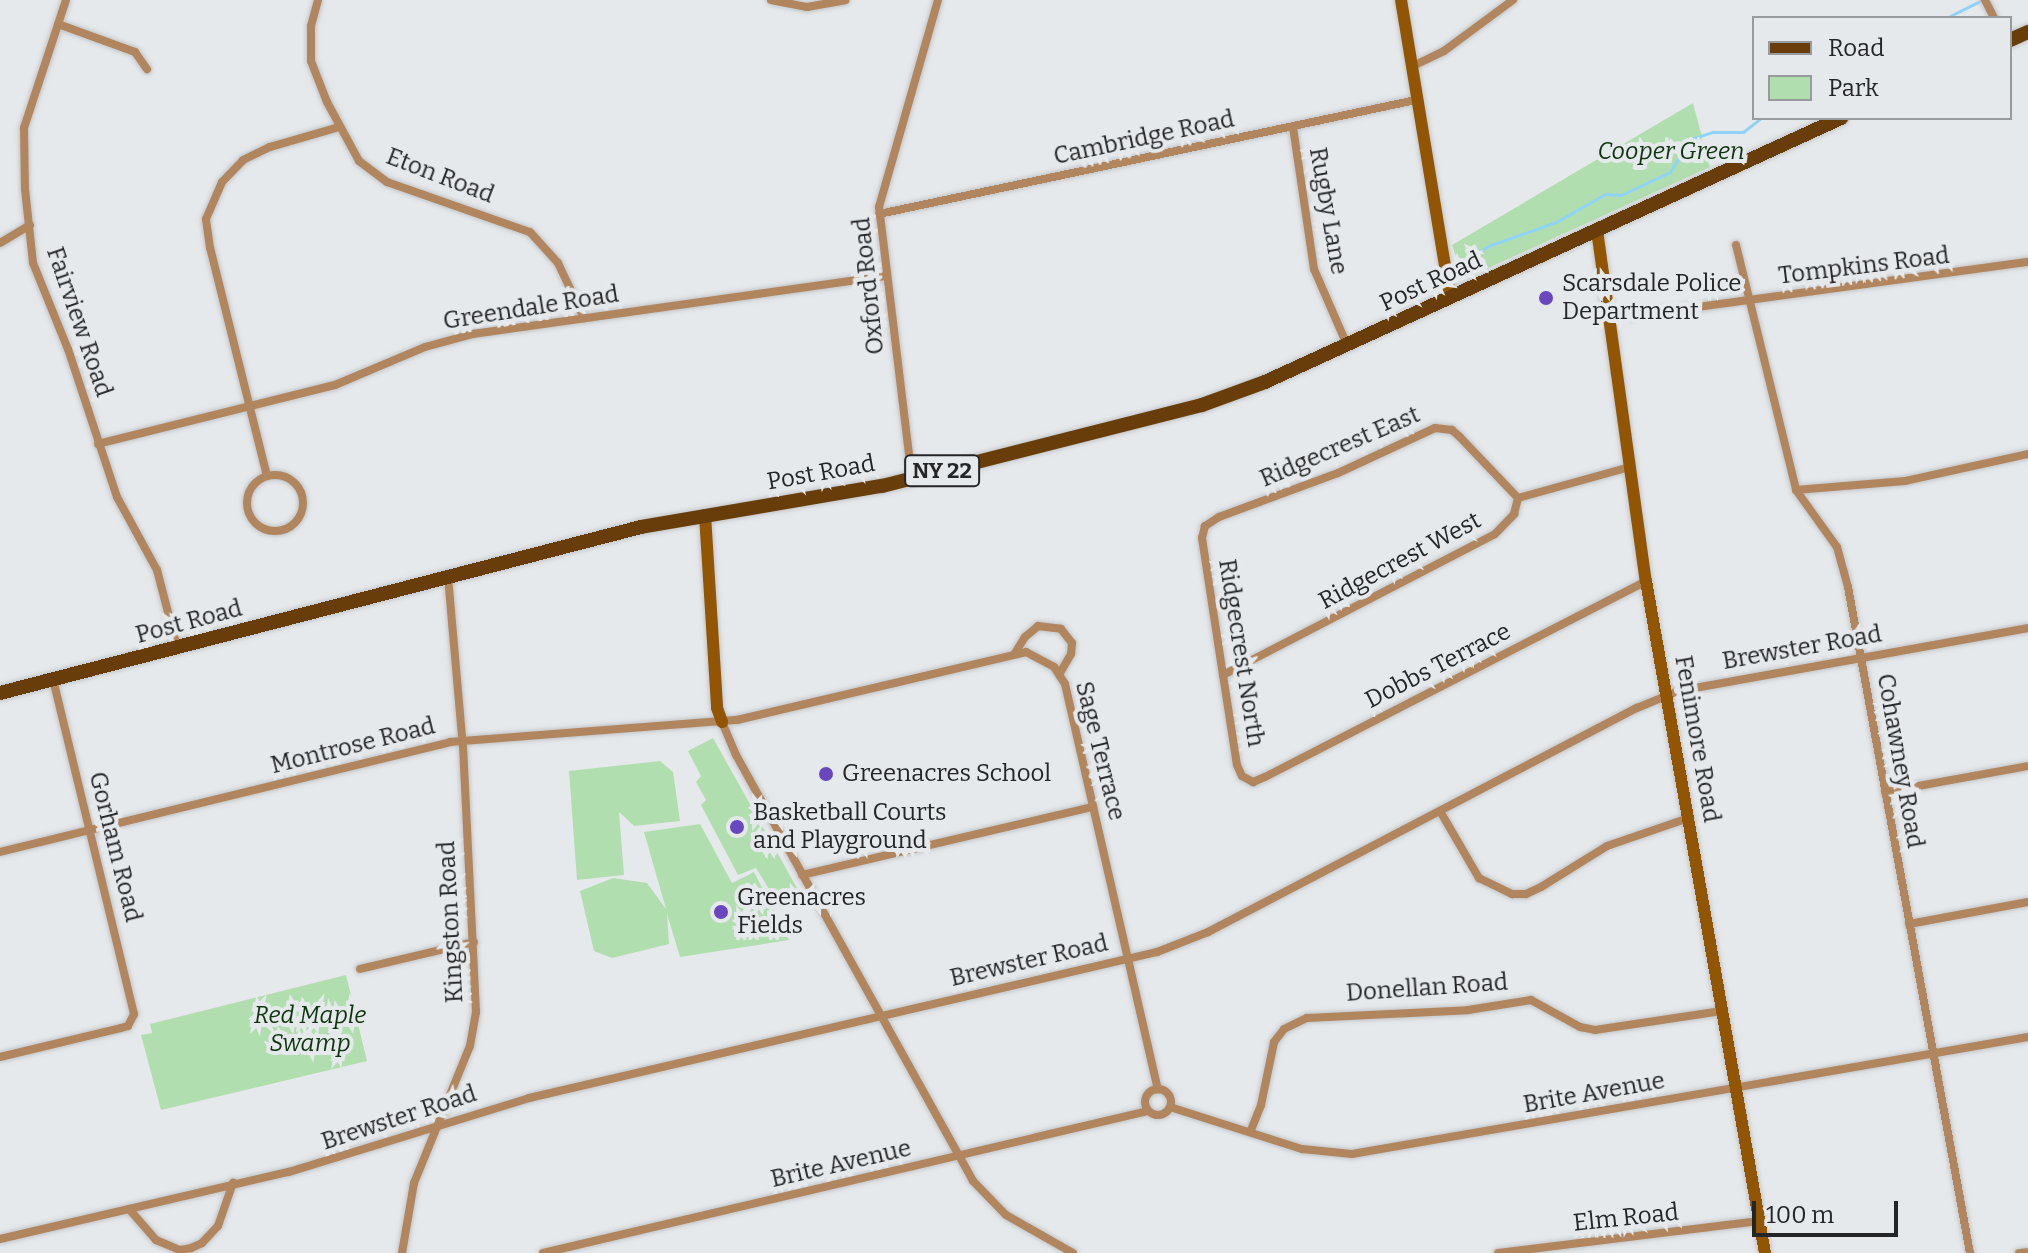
<!DOCTYPE html>
<html>
<head>
<meta charset="utf-8">
<style>
	body { margin:0 }
	#map { position:relative; width:2028px; height:1253px; overflow:hidden; background:#e6e9ec; font-family:Bitter,serif }
	div>[style] { position:absolute }
	.green>* { inset:0; background:#b1deae }
	.stream>* { height:3px; margin:-1.5px; padding:0 1.5px; transform-origin:1.5px; border-radius:1.5px; background:#8fd4f8 }
	.roads { filter:drop-shadow(0 0 2px #c3c6c8) drop-shadow(0 0 2px #c3c6c8) }
	.street>* { height:8px; margin:-4px; padding:0 4px; transform-origin:4px; border-radius:4px; background:#b1865f }
	.street>.ring { margin:-4px; padding:0; box-sizing:content-box; background:none; border:8px solid #b1865f; border-radius:50% }
	.secondary>* { height:12px; margin:-6px; padding:0 6px; transform-origin:6px; border-radius:6px; background:#925504 }
	.primary>* { height:14px; margin:-7px; padding:0 7px; transform-origin:7px; border-radius:7px; background:#683d0a }
	.dots>* { width:22px; height:22px; translate:-50% -50%; box-sizing:border-box; border:4px solid #e6e9ec; border-radius:50% }
	span { translate:-50% -50%; white-space:nowrap; text-align:center; line-height:1.15; -webkit-text-stroke:8px #e6e9ec; paint-order:stroke }
	.shield-label span { padding:2px 6px; background:#e6e9ec; border:2px solid; border-radius:6px; -webkit-text-stroke-width:0 }
	.shield-label { font-size:22px; color:#242526; font-weight:700 }
	.street-label { font-size:24px; color:#242526 }
	.park-label { font-size:24px; color:#0d360d; font-style:italic }
	.poi-label { font-size:24px; color:#242526 }
	.left { translate:0 -50%; text-align:left }
	.legend { position:absolute; left:1752px; top:16px; width:260px; height:104px; box-sizing:border-box; background:#e6e9ec; border:2px solid #989b9d; margin:0; padding:10px 14px; list-style:none; font-size:24px; color:#242526 }
	.legend li { display:flex; align-items:center; gap:16px; height:40px }
	.legend b { width:40px; border:2px solid #989b9d }
	.scale { position:absolute; left:1752px; top:1201px; width:146px; height:36px; box-sizing:border-box; border:4px solid #242526; border-top:0; padding-left:10px; font-size:24px; line-height:28px; white-space:nowrap; color:#242526; -webkit-text-stroke:6px #e6e9ec; paint-order:stroke }
</style>
</head>
<body>
<div id="map">
	<div class="green">
		<i style="clip-path:polygon(1693px 103px,1710px 167px,1464px 279px,1452px 245px)"></i>
		<i style="clip-path:polygon(713px 738px,797px 888px,775px 899px,756px 868px,738px 875px,701px 805px,706px 800px,696px 782px,701px 776px,688px 751px)"></i>
		<i style="clip-path:polygon(660px 761px,673px 772px,680px 821px,634px 826px,619px 812px,624px 875px,577px 880px,569px 771px)"></i>
		<i style="clip-path:polygon(700px 824px,732px 883px,754px 872px,789px 940px,680px 957px,667px 914px,669px 944px,612px 958px,594px 951px,580px 891px,613px 878px,647px 883px,666px 909px,644px 832px)"></i>
		<i style="clip-path:polygon(346px 975px,367px 1061px,161px 1110px,141px 1035px,152px 1033px,150px 1024px)"></i>
	</div>
	<div class="stream">
		<i style="left:1946px;top:18px;width:40px;rotate:-26.6deg"></i>
		<i style="left:1462px;top:261px;width:33px;rotate:-29deg"></i>
		<i style="left:1491px;top:245px;width:69px;rotate:-19.5deg"></i>
		<i style="left:1556px;top:222px;width:56px;rotate:-29.7deg"></i>
		<i style="left:1605px;top:194px;width:16px;rotate:4deg"></i>
		<i style="left:1621px;top:195px;width:54px;rotate:-25.1deg"></i>
		<i style="left:1670px;top:172px;width:39px;rotate:-58deg"></i>
		<i style="left:1691px;top:139px;width:23px;rotate:-18deg"></i>
		<i style="left:1713px;top:132px;width:30px"></i>
		<i style="left:1743px;top:132px;width:23px;rotate:-38deg"></i>
	</div>
	<div class="roads">
		<div class="street">
			<i style="left:66px;top:0;width:135px;rotate:108.2deg"></i>
			<i style="left:24px;top:128px;width:61px;rotate:89.1deg"></i>
			<i style="left:25px;top:189px;width:74px;rotate:83.8deg"></i>
			<i style="left:33px;top:263px;width:93px;rotate:67.9deg"></i>
			<i style="left:68px;top:349px;width:156px;rotate:71.7deg"></i>
			<i style="left:117px;top:497px;width:83px;rotate:61.3deg"></i>
			<i style="left:157px;top:570px;width:80px;rotate:75.4deg"></i>
			<i style="left:318px;top:0;width:27px;rotate:105deg"></i>
			<i style="left:311px;top:26px;width:35px;rotate:90deg"></i>
			<i style="left:311px;top:61px;width:44px;rotate:68.7deg"></i>
			<i style="left:327px;top:102px;width:67px;rotate:61.5deg"></i>
			<i style="left:359px;top:161px;width:35px;rotate:37deg"></i>
			<i style="left:387px;top:182px;width:151px;rotate:19.3deg"></i>
			<i style="left:530px;top:232px;width:42px;rotate:47.9deg"></i>
			<i style="left:558px;top:263px;width:61px;rotate:64.7deg"></i>
			<i style="left:771px;top:0;width:37px;rotate:11deg"></i>
			<i style="left:807px;top:7px;width:39px;rotate:-10deg"></i>
			<i style="left:1985px;top:0;width:20px;rotate:63deg"></i>
			<i style="left:58px;top:24px;width:82px;rotate:20deg"></i>
			<i style="left:135px;top:52px;width:21px;rotate:55deg"></i>
			<i style="left:1411px;top:67px;width:37px;rotate:-26deg"></i>
			<i style="left:1444px;top:51px;width:86px;rotate:-36.5deg"></i>
			<i style="left:1293px;top:127px;width:144px;rotate:81.6deg"></i>
			<i style="left:1314px;top:269px;width:83px;rotate:66.5deg"></i>
			<i style="left:879px;top:214px;width:549px;rotate:-11.99deg"></i>
			<i style="left:0;top:243px;width:35px;rotate:-31deg"></i>
			<i style="left:1736px;top:245px;width:252px;rotate:76.2deg"></i>
			<i style="left:1796px;top:490px;width:70px;rotate:54.3deg"></i>
			<i style="left:1837px;top:547px;width:41px;rotate:74.6deg"></i>
			<i style="left:1848px;top:587px;width:677px;rotate:79.62deg"></i>
			<i style="left:1610px;top:319px;width:422px;rotate:-7.8deg"></i>
			<i style="left:98px;top:444px;width:244px;rotate:-14deg"></i>
			<i style="left:335px;top:385px;width:98px;rotate:-22.9deg"></i>
			<i style="left:425px;top:347px;width:50px;rotate:-15.2deg"></i>
			<i style="left:473px;top:334px;width:418px;rotate:-8deg"></i>
			<i class="ring" style="left:247px;top:475px;width:48px;height:48px"></i>
			<i style="left:267px;top:476px;width:235px;rotate:-104deg"></i>
			<i style="left:210px;top:248px;width:29px;rotate:-98deg"></i>
			<i style="left:206px;top:219px;width:40px;rotate:-66.6deg"></i>
			<i style="left:222px;top:182px;width:30px;rotate:-46deg"></i>
			<i style="left:243px;top:160px;width:30px;rotate:-26deg"></i>
			<i style="left:270px;top:147px;width:72px;rotate:-16.2deg"></i>
			<i style="left:912px;top:479px;width:274px;rotate:-96.9deg"></i>
			<i style="left:879px;top:207px;width:215px;rotate:-74.1deg"></i>
			<i style="left:1796px;top:490px;width:109px;rotate:-4.7deg"></i>
			<i style="left:1905px;top:481px;width:126px;rotate:-12.4deg"></i>
			<i style="left:1518px;top:498px;width:84px;rotate:-133.6deg"></i>
			<i style="left:1460px;top:437px;width:11px;rotate:-139deg"></i>
			<i style="left:1452px;top:430px;width:17px;rotate:-173deg"></i>
			<i style="left:1435px;top:428px;width:107px;rotate:155.1deg"></i>
			<i style="left:1338px;top:473px;width:127px;rotate:159.7deg"></i>
			<i style="left:1219px;top:517px;width:17px;rotate:147deg"></i>
			<i style="left:1205px;top:526px;width:12px;rotate:104deg"></i>
			<i style="left:1202px;top:538px;width:139px;rotate:81.3deg"></i>
			<i style="left:1223px;top:675px;width:91px;rotate:81.2deg"></i>
			<i style="left:1237px;top:765px;width:12px;rotate:66deg"></i>
			<i style="left:1242px;top:776px;width:13px;rotate:29deg"></i>
			<i style="left:1253px;top:782px;width:13px;rotate:-23deg"></i>
			<i style="left:1265px;top:777px;width:428px;rotate:-27.2deg"></i>
			<i style="left:1518px;top:498px;width:116px;rotate:-15.5deg"></i>
			<i style="left:1015px;top:653px;width:19px;rotate:-58deg"></i>
			<i style="left:1025px;top:637px;width:17px;rotate:-40deg"></i>
			<i style="left:1038px;top:626px;width:23px;rotate:7deg"></i>
			<i style="left:1061px;top:629px;width:18px;rotate:52deg"></i>
			<i style="left:1072px;top:643px;width:11px;rotate:95deg"></i>
			<i style="left:1071px;top:654px;width:22px;rotate:120deg"></i>
			<i style="left:1223px;top:675px;width:306px;rotate:-27.4deg"></i>
			<i style="left:1495px;top:534px;width:28px;rotate:-46deg"></i>
			<i style="left:1514px;top:514px;width:16px;rotate:-76deg"></i>
			<i style="left:722px;top:722px;width:36px;rotate:67deg"></i>
			<i style="left:736px;top:755px;width:487px;rotate:60.9deg"></i>
			<i style="left:973px;top:1181px;width:47px;rotate:45.9deg"></i>
			<i style="left:1006px;top:1215px;width:77px;rotate:29.6deg"></i>
			<i style="left:1885px;top:792px;width:145px;rotate:-10.3deg"></i>
			<i style="left:1440px;top:811px;width:78px;rotate:59.8deg"></i>
			<i style="left:1479px;top:878px;width:37px;rotate:26deg"></i>
			<i style="left:1512px;top:894px;width:14px"></i>
			<i style="left:1526px;top:894px;width:17px;rotate:-25deg"></i>
			<i style="left:1541px;top:887px;width:78px;rotate:-31.8deg"></i>
			<i style="left:1607px;top:846px;width:87px;rotate:-18.9deg"></i>
			<i style="left:0;top:852px;width:463px;rotate:-13.7deg"></i>
			<i style="left:450px;top:742px;width:288px;rotate:-4.4deg"></i>
			<i style="left:737px;top:720px;width:297px;rotate:-13.2deg"></i>
			<i style="left:1026px;top:652px;width:32px;rotate:28deg"></i>
			<i style="left:1054px;top:667px;width:20px;rotate:57deg"></i>
			<i style="left:1065px;top:684px;width:416px;rotate:77.1deg"></i>
			<i style="left:802px;top:875px;width:299px;rotate:-13.2deg"></i>
			<i style="left:1909px;top:924px;width:121px;rotate:-10.5deg"></i>
			<i style="left:360px;top:969px;width:117px;rotate:-13.3deg"></i>
			<i style="left:0;top:1057px;width:124px;rotate:-13.5deg"></i>
			<i style="left:121px;top:1028px;width:7px;rotate:-16deg"></i>
			<i style="left:128px;top:1026px;width:13px;rotate:-63deg"></i>
			<i style="left:134px;top:1014px;width:344px;rotate:-103.6deg"></i>
			<i class="ring" style="left:1145px;top:1089px;width:18px;height:18px"></i>
			<i style="left:1170px;top:1107px;width:139px;rotate:17.7deg"></i>
			<i style="left:1302px;top:1149px;width:50px;rotate:5.7deg"></i>
			<i style="left:1352px;top:1154px;width:686px;rotate:-9.82deg"></i>
			<i style="left:1251px;top:1130px;width:27px;rotate:-68deg"></i>
			<i style="left:1261px;top:1105px;width:64px;rotate:-78.3deg"></i>
			<i style="left:1274px;top:1042px;width:16px;rotate:-52deg"></i>
			<i style="left:1284px;top:1029px;width:25px;rotate:-26deg"></i>
			<i style="left:1307px;top:1018px;width:161px;rotate:-2.8deg"></i>
			<i style="left:1468px;top:1010px;width:64px;rotate:-9deg"></i>
			<i style="left:1531px;top:1000px;width:56px;rotate:28.9deg"></i>
			<i style="left:1580px;top:1027px;width:15px;rotate:11deg"></i>
			<i style="left:1595px;top:1030px;width:128px;rotate:-8.5deg"></i>
			<i style="left:129px;top:1209px;width:41px;rotate:48.9deg"></i>
			<i style="left:156px;top:1240px;width:26px;rotate:23deg"></i>
			<i style="left:180px;top:1250px;width:11px;rotate:-10deg"></i>
			<i style="left:191px;top:1248px;width:12px;rotate:-24deg"></i>
			<i style="left:202px;top:1243px;width:23px;rotate:-47deg"></i>
			<i style="left:218px;top:1226px;width:46px;rotate:-70.8deg"></i>
			<i style="left:0;top:1239px;width:297px;rotate:-13.1deg"></i>
			<i style="left:289px;top:1172px;width:251px;rotate:-17.1deg"></i>
			<i style="left:529px;top:1098px;width:645px;rotate:-13.09deg"></i>
			<i style="left:1157px;top:952px;width:55px;rotate:-21.4deg"></i>
			<i style="left:1208px;top:932px;width:484px;rotate:-27.6deg"></i>
			<i style="left:1637px;top:708px;width:44px;rotate:-22.5deg"></i>
			<i style="left:1678px;top:691px;width:356px;rotate:-10.2deg"></i>
			<i style="left:402px;top:1253px;width:71px;rotate:-80.3deg"></i>
			<i style="left:414px;top:1183px;width:148px;rotate:-67.8deg"></i>
			<i style="left:470px;top:1046px;width:35px;rotate:-80deg"></i>
			<i style="left:476px;top:1012px;width:264px;rotate:-92.8deg"></i>
			<i style="left:463px;top:748px;width:172px;rotate:-95deg"></i>
			<i style="left:543px;top:1253px;width:621px;rotate:-13.21deg"></i>
			<i style="left:1498px;top:1253px;width:263px;rotate:-7deg"></i>
			<i style="left:2019px;top:1253px;width:9px;rotate:-6deg"></i>
		</div>
		<div class="secondary">
			<i style="left:1401px;top:0;width:301px;rotate:80.6deg"></i>
			<i style="left:1597px;top:230px;width:354px;rotate:82.1deg"></i>
			<i style="left:1646px;top:581px;width:682px;rotate:79.96deg"></i>
			<i style="left:705px;top:515px;width:193px;rotate:86.4deg"></i>
			<i style="left:717px;top:708px;width:15px;rotate:70deg"></i>
		</div>
		<div class="primary">
			<i style="left:2010px;top:40px;width:20px;rotate:-24deg"></i>
			<i style="left:0;top:693px;width:662px;rotate:-14.52deg"></i>
			<i style="left:641px;top:527px;width:244px;rotate:-9.7deg"></i>
			<i style="left:882px;top:486px;width:330px;rotate:-14.2deg"></i>
			<i style="left:1202px;top:405px;width:67px;rotate:-20.1deg"></i>
			<i style="left:1265px;top:382px;width:634px;rotate:-24.62deg"></i>
		</div>
	</div>
	<div class="dots">
		<i style="left:1546px;top:298px;background:#6947bf"></i>
		<i style="left:826px;top:774px;background:#6947bf"></i>
		<i style="left:737px;top:827px;background:#6947bf"></i>
		<i style="left:721px;top:912px;background:#6947bf"></i>
	</div>
	<div class="shield-label">
		<span style="left:942px;top:471px">NY 22</span>
	</div>
	<div class="street-label">
		<span style="left:1144px;top:138px;rotate:-12deg">Cambridge Road</span>
		<span style="left:440px;top:176px;rotate:21deg">Eton Road</span>
		<span style="left:1328px;top:211px;rotate:80deg">Rugby Lane</span>
		<span style="left:1864px;top:266px;rotate:-7deg">Tompkins Road</span>
		<span style="left:1431px;top:282px;rotate:-25deg">Post Road</span>
		<span style="left:869px;top:286px;rotate:-96deg">Oxford Road</span>
		<span style="left:531px;top:308px;rotate:-9deg">Greendale Road</span>
		<span style="left:79px;top:322px;rotate:71deg">Fairview Road</span>
		<span style="left:1340px;top:447px;rotate:-23deg">Ridgecrest East</span>
		<span style="left:821px;top:473px;rotate:-10deg">Post Road</span>
		<span style="left:1400px;top:561px;rotate:-28deg">Ridgecrest West</span>
		<span style="left:189px;top:622px;rotate:-15deg">Post Road</span>
		<span style="left:1802px;top:648px;rotate:-10deg">Brewster Road</span>
		<span style="left:1241px;top:653px;rotate:81deg">Ridgecrest North</span>
		<span style="left:1438px;top:666px;rotate:-27deg">Dobbs Terrace</span>
		<span style="left:1697px;top:739px;rotate:80deg">Fenimore Road</span>
		<span style="left:353px;top:746px;rotate:-14deg">Montrose Road</span>
		<span style="left:1100px;top:751px;rotate:76deg">Sage Terrace</span>
		<span style="left:1900px;top:761px;rotate:80deg">Cohawney Road</span>
		<span style="left:115px;top:847px;rotate:76deg">Gorham Road</span>
		<span style="left:451px;top:922px;rotate:-93deg">Kingston Road</span>
		<span style="left:1029px;top:961px;rotate:-13deg">Brewster Road</span>
		<span style="left:1427px;top:988px;rotate:-4deg">Donellan Road</span>
		<span style="left:1594px;top:1093px;rotate:-10deg">Brite Avenue</span>
		<span style="left:399px;top:1118px;rotate:-18deg">Brewster Road</span>
		<span style="left:841px;top:1164px;rotate:-13deg">Brite Avenue</span>
		<span style="left:1626px;top:1218px;rotate:-6deg">Elm Road</span>
	</div>
	<div class="park-label">
		<span style="left:1671px;top:152px">Cooper Green</span>
		<span style="left:310px;top:1030px">Red Maple<br>Swamp</span>
	</div>
	<div class="poi-label">
		<span class="left" style="left:1562px;top:298px">Scarsdale Police<br>Department</span>
		<span class="left" style="left:842px;top:774px">Greenacres School</span>
		<span class="left" style="left:753px;top:827px">Basketball Courts<br>and Playground</span>
		<span class="left" style="left:737px;top:912px">Greenacres<br>Fields</span>
	</div>
	<ul class="legend">
	<li><b style="height:10px;background:#683d0a"></b>Road</li>
	<li><b style="height:22px;background:#b1deae"></b>Park</li>
	</ul>
	<div class="scale">100 m</div>
</div>
</body>
</html>
